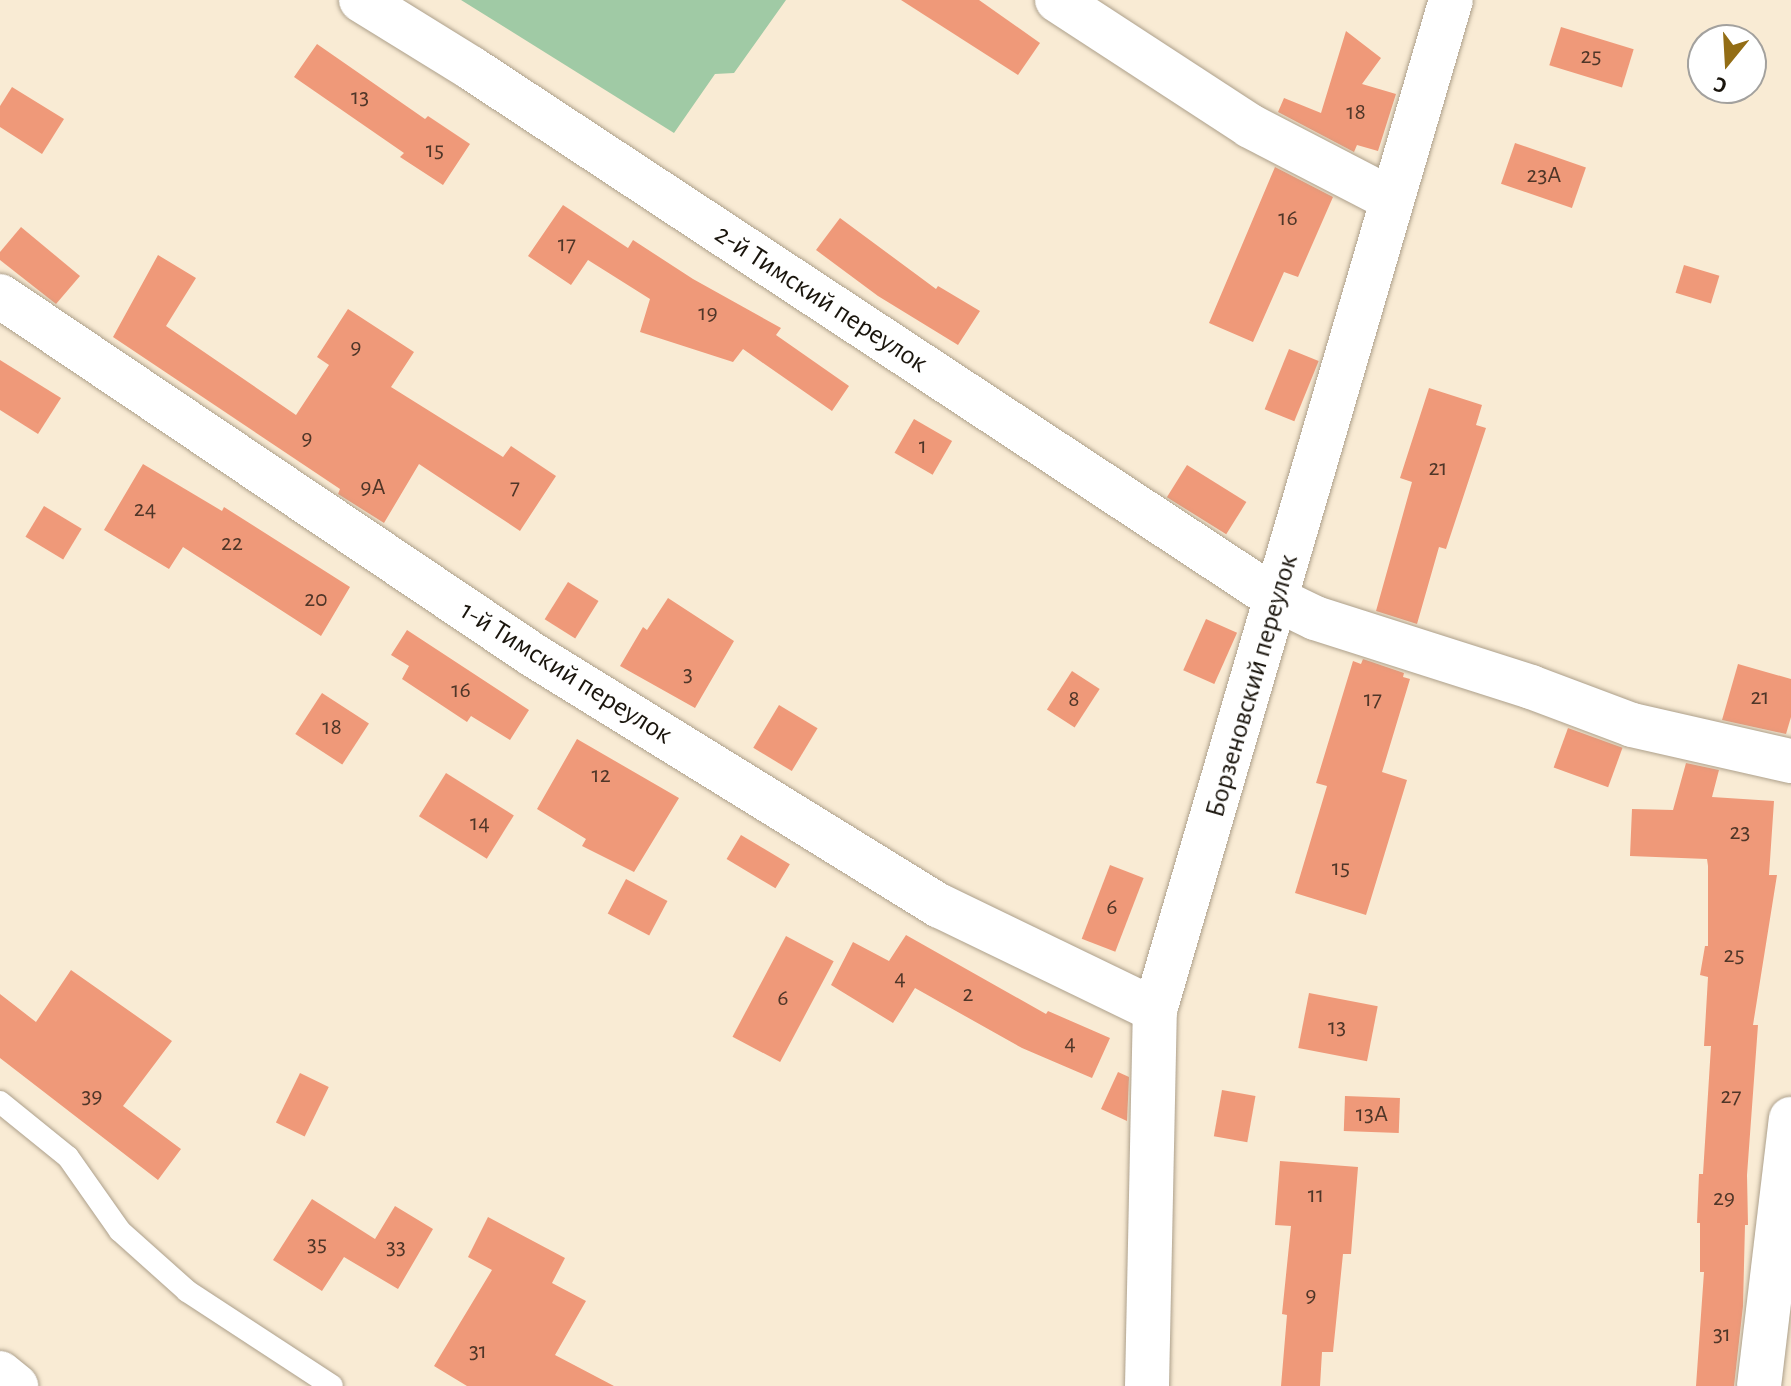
<!DOCTYPE html>
<html>
<head>
<meta charset="utf-8">
<style>
	body { margin:0 }
	#map { position:relative; width:1791px; height:1386px; overflow:hidden; background:#f9ebd4; font-family:"Alegreya Sans",sans-serif }
	div>[style] { position:absolute }
	.green>* { inset:0; background:#a0caa5 }
	.building>* { inset:0; background:#ef9979; transform-origin:0 0 }
	.roads { filter:drop-shadow(0 0 2px #ada08b) drop-shadow(0 0 2px #ada08b) }
	.service>* { height:22px; margin:-11px; padding:0 11px; transform-origin:11px; border-radius:11px; background:#fff }
	.minor>* { height:44px; margin:-22px; padding:0 22px; transform-origin:22px; border-radius:22px; background:#fff }
	span { translate:-50% -50%; white-space:nowrap; text-align:center; line-height:1.15; -webkit-text-stroke:8px #fff; paint-order:stroke }
	.number-label { font-size:24px; color:#4f3628 }
	.number-label span { -webkit-text-stroke-width:0 }
	.street-label { font-size:28px; color:#1a150d }
	.north { position:absolute; left:1687px; top:24px; width:80px; height:80px; box-sizing:border-box; background:#fff; border:2px solid #a3a19e; border-radius:50%; rotate:198deg; font-size:22px; font-weight:700; line-height:32px; text-align:center; color:#1a150d }
	.north::after { content:''; display:block; margin:auto; width:28px; height:36px; background:#936d15; clip-path:polygon(50% 0,100% 100%,50% 72%,0 100%) }
</style>
</head>
<body>
<div id="map">
	<div class="green">
		<i style="clip-path:polygon(461px 0,786px 0,734px 73px,715px 74px,674px 133px)"></i>
	</div>
	<div class="building">
		<i style="clip-path:polygon(901px 0,979px 0,1040px 43px,1018px 75px)"></i>
		<i style="left:1561px;top:27px;width:76px;height:40px;rotate:17deg"></i>
		<i style="clip-path:polygon(1346px 31px,1381px 58px,1362px 84px,1396px 94px,1378px 151px,1357px 145px,1354px 152px,1278px 112px,1284px 98px,1321px 113px)"></i>
		<i style="clip-path:polygon(317px 44px,425px 119px,428px 116px,470px 144px,443px 185px,400px 157px,404px 153px,294px 77px)"></i>
		<i style="clip-path:polygon(12px 87px,64px 119px,42px 154px,0 127px,0 106px)"></i>
		<i style="left:1515px;top:143px;width:75px;height:43px;rotate:19deg"></i>
		<i style="clip-path:polygon(1275px 167px,1333px 197px,1298px 277px,1284px 272px,1253px 342px,1209px 323px)"></i>
		<i style="clip-path:polygon(563px 205px,628px 248px,633px 240px,693px 279px,781px 328px,776px 335px,849px 386px,832px 411px,743px 349px,733px 362px,640px 332px,650px 299px,588px 260px,571px 285px,528px 256px)"></i>
		<i style="clip-path:polygon(840px 218px,936px 289px,938px 286px,980px 311px,958px 345px,878px 296px,816px 250px)"></i>
		<i style="clip-path:polygon(21px 227px,80px 276px,56px 304px,0 260px,0 252px)"></i>
		<i style="clip-path:polygon(158px 255px,196px 278px,166px 326px,296px 415px,329px 365px,317px 357px,348px 309px,414px 352px,391px 387px,503px 457px,511px 446px,556px 476px,520px 531px,419px 464px,384px 523px,338px 494px,340px 489px,113px 337px)"></i>
		<i style="left:1684px;top:265px;width:37px;height:29px;rotate:17deg"></i>
		<i style="left:1289px;top:349px;width:32px;height:65px;rotate:22deg"></i>
		<i style="clip-path:polygon(0 360px,61px 398px,38px 434px,0 410px)"></i>
		<i style="clip-path:polygon(1429px 388px,1482px 405px,1476px 425px,1486px 428px,1446px 549px,1439px 547px,1417px 624px,1376px 611px,1412px 482px,1400px 478px)"></i>
		<i style="left:914px;top:419px;width:44px;height:39px;rotate:30deg"></i>
		<i style="clip-path:polygon(143px 464px,222px 511px,224px 507px,350px 587px,321px 636px,183px 547px,169px 569px,104px 530px)"></i>
		<i style="left:1187px;top:465px;width:70px;height:38px;rotate:32deg"></i>
		<i style="left:44px;top:506px;width:44px;height:36px;rotate:31deg"></i>
		<i style="left:568px;top:582px;width:36px;height:44px;rotate:32deg"></i>
		<i style="clip-path:polygon(668px 598px,734px 641px,695px 708px,620px 666px,643px 627px,647px 630px)"></i>
		<i style="left:1206px;top:619px;width:34px;height:56px;rotate:24deg"></i>
		<i style="clip-path:polygon(407px 630px,529px 710px,510px 740px,471px 716px,467px 722px,402px 679px,409px 666px,391px 655px)"></i>
		<i style="clip-path:polygon(1363px 659px,1404px 673px,1403px 677px,1410px 679px,1382px 772px,1407px 780px,1366px 915px,1295px 893px,1327px 786px,1316px 783px,1353px 661px,1361px 664px)"></i>
		<i style="clip-path:polygon(1738px 664px,1791px 679px,1791px 717px,1786px 734px,1722px 720px)"></i>
		<i style="left:1072px;top:671px;width:33px;height:46px;rotate:33deg"></i>
		<i style="left:322px;top:693px;width:56px;height:49px;rotate:33deg"></i>
		<i style="left:779px;top:705px;width:45px;height:50px;rotate:31deg"></i>
		<i style="left:1568px;top:728px;width:58px;height:42px;rotate:20deg"></i>
		<i style="clip-path:polygon(577px 739px,679px 798px,634px 872px,582px 846px,586px 839px,537px 809px)"></i>
		<i style="clip-path:polygon(1686px 763px,1719px 770px,1712px 797px,1774px 801px,1769px 875px,1777px 875px,1753px 1025px,1758px 1025px,1747px 1175px,1748px 1225px,1745px 1225px,1743px 1306px,1734px 1386px,1696px 1386px,1704px 1272px,1700px 1272px,1700px 1223px,1697px 1223px,1699px 1174px,1703px 1174px,1711px 1046px,1704px 1046px,1708px 977px,1700px 975px,1705px 946px,1708px 946px,1708px 866px,1707px 859px,1630px 856px,1632px 809px,1673px 810px)"></i>
		<i style="left:446px;top:773px;width:80px;height:51px;rotate:32deg"></i>
		<i style="left:741px;top:835px;width:57px;height:28px;rotate:31deg"></i>
		<i style="left:1110px;top:865px;width:36px;height:79px;rotate:21deg"></i>
		<i style="left:626px;top:879px;width:47px;height:39px;rotate:28deg"></i>
		<i style="clip-path:polygon(906px 935px,1046px 1014px,1048px 1011px,1110px 1038px,1092px 1078px,1022px 1048px,915px 988px,893px 1023px,831px 985px,853px 942px,889px 961px)"></i>
		<i style="left:786px;top:936px;width:54px;height:114px;rotate:28deg"></i>
		<i style="clip-path:polygon(71px 970px,172px 1041px,123px 1106px,181px 1149px,158px 1180px,0 1058px,0 994px,36px 1022px)"></i>
		<i style="left:1309px;top:993px;width:70px;height:56px;rotate:11deg"></i>
		<i style="clip-path:polygon(1118px 1072px,1129px 1077px,1127px 1121px,1101px 1109px)"></i>
		<i style="left:300px;top:1073px;width:32px;height:55px;rotate:26deg"></i>
		<i style="left:1222px;top:1090px;width:34px;height:47px;rotate:10deg"></i>
		<i style="left:1345px;top:1096px;width:55px;height:35px;rotate:2deg"></i>
		<i style="clip-path:polygon(1280px 1161px,1358px 1167px,1351px 1254px,1343px 1254px,1333px 1352px,1322px 1352px,1320px 1386px,1281px 1386px,1287px 1315px,1282px 1314px,1291px 1226px,1275px 1225px)"></i>
		<i style="clip-path:polygon(312px 1199px,375px 1239px,395px 1206px,433px 1229px,398px 1289px,344px 1257px,322px 1291px,273px 1260px)"></i>
		<i style="clip-path:polygon(488px 1217px,565px 1258px,552px 1283px,586px 1301px,555px 1355px,614px 1386px,467px 1386px,434px 1366px,492px 1270px,468px 1257px)"></i>
	</div>
	<div class="roads">
		<div class="service">
			<i style="left:0;top:1102px;width:87px;rotate:39deg"></i>
			<i style="left:68px;top:1157px;width:90px;rotate:54.9deg"></i>
			<i style="left:120px;top:1231px;width:90px;rotate:41.8deg"></i>
			<i style="left:187px;top:1291px;width:173px;rotate:33.2deg"></i>
		</div>
		<div class="minor">
			<i style="left:361px;top:0;width:129px;rotate:31.7deg"></i>
			<i style="left:471px;top:68px;width:967px;rotate:33.39deg"></i>
			<i style="left:1278px;top:600px;width:41px;rotate:25.9deg"></i>
			<i style="left:1315px;top:618px;width:227px;rotate:17.7deg"></i>
			<i style="left:1531px;top:687px;width:108px;rotate:20.6deg"></i>
			<i style="left:1632px;top:725px;width:163px;rotate:12.8deg"></i>
			<i style="left:1057px;top:0;width:230px;rotate:33.1deg"></i>
			<i style="left:1250px;top:126px;width:159px;rotate:27.4deg"></i>
			<i style="left:0;top:296px;width:643px;rotate:33.96deg"></i>
			<i style="left:533px;top:655px;width:478px;rotate:31.7deg"></i>
			<i style="left:940px;top:906px;width:239px;rotate:25.8deg"></i>
			<i style="left:0;top:1373px;width:21px;rotate:39deg"></i>
			<i style="left:1147px;top:1386px;width:376px;rotate:-88.8deg"></i>
			<i style="left:1155px;top:1010px;width:1052px;rotate:-73.67deg"></i>
			<i style="left:1759px;top:1386px;width:269px;rotate:-83.2deg"></i>
		</div>
	</div>
	<div class="number-label">
		<span style="left:1591px;top:57px">25</span>
		<span style="left:360px;top:98px">13</span>
		<span style="left:1356px;top:113px">18</span>
		<span style="left:435px;top:151px">15</span>
		<span style="left:1544px;top:176px">23А</span>
		<span style="left:1288px;top:219px">16</span>
		<span style="left:567px;top:245px">17</span>
		<span style="left:708px;top:314px">19</span>
		<span style="left:356px;top:348px">9</span>
		<span style="left:307px;top:439px">9</span>
		<span style="left:923px;top:447px">1</span>
		<span style="left:1438px;top:469px">21</span>
		<span style="left:373px;top:488px">9А</span>
		<span style="left:515px;top:488px">7</span>
		<span style="left:145px;top:510px">24</span>
		<span style="left:232px;top:544px">22</span>
		<span style="left:316px;top:600px">20</span>
		<span style="left:688px;top:675px">3</span>
		<span style="left:461px;top:691px">16</span>
		<span style="left:1760px;top:698px">21</span>
		<span style="left:1074px;top:700px">8</span>
		<span style="left:1373px;top:700px">17</span>
		<span style="left:332px;top:728px">18</span>
		<span style="left:601px;top:776px">12</span>
		<span style="left:480px;top:824px">14</span>
		<span style="left:1740px;top:833px">23</span>
		<span style="left:1341px;top:869px">15</span>
		<span style="left:1112px;top:908px">6</span>
		<span style="left:1734px;top:956px">25</span>
		<span style="left:900px;top:979px">4</span>
		<span style="left:968px;top:995px">2</span>
		<span style="left:783px;top:999px">6</span>
		<span style="left:1337px;top:1028px">13</span>
		<span style="left:1070px;top:1044px">4</span>
		<span style="left:92px;top:1097px">39</span>
		<span style="left:1731px;top:1097px">27</span>
		<span style="left:1372px;top:1115px">13А</span>
		<span style="left:1316px;top:1196px">11</span>
		<span style="left:1724px;top:1199px">29</span>
		<span style="left:317px;top:1245px">35</span>
		<span style="left:396px;top:1248px">33</span>
		<span style="left:1311px;top:1296px">9</span>
		<span style="left:1722px;top:1335px">31</span>
		<span style="left:478px;top:1352px">31</span>
	</div>
	<div class="street-label">
		<span style="left:821px;top:299px;rotate:33deg">2-й Тимский переулок</span>
		<span style="left:566px;top:673px;rotate:32deg">1-й Тимский переулок</span>
		<span style="left:1252px;top:686px;rotate:-74deg">Борзеновский переулок</span>
	</div>
	<div class="north">С</div>
</div>
</body>
</html>
